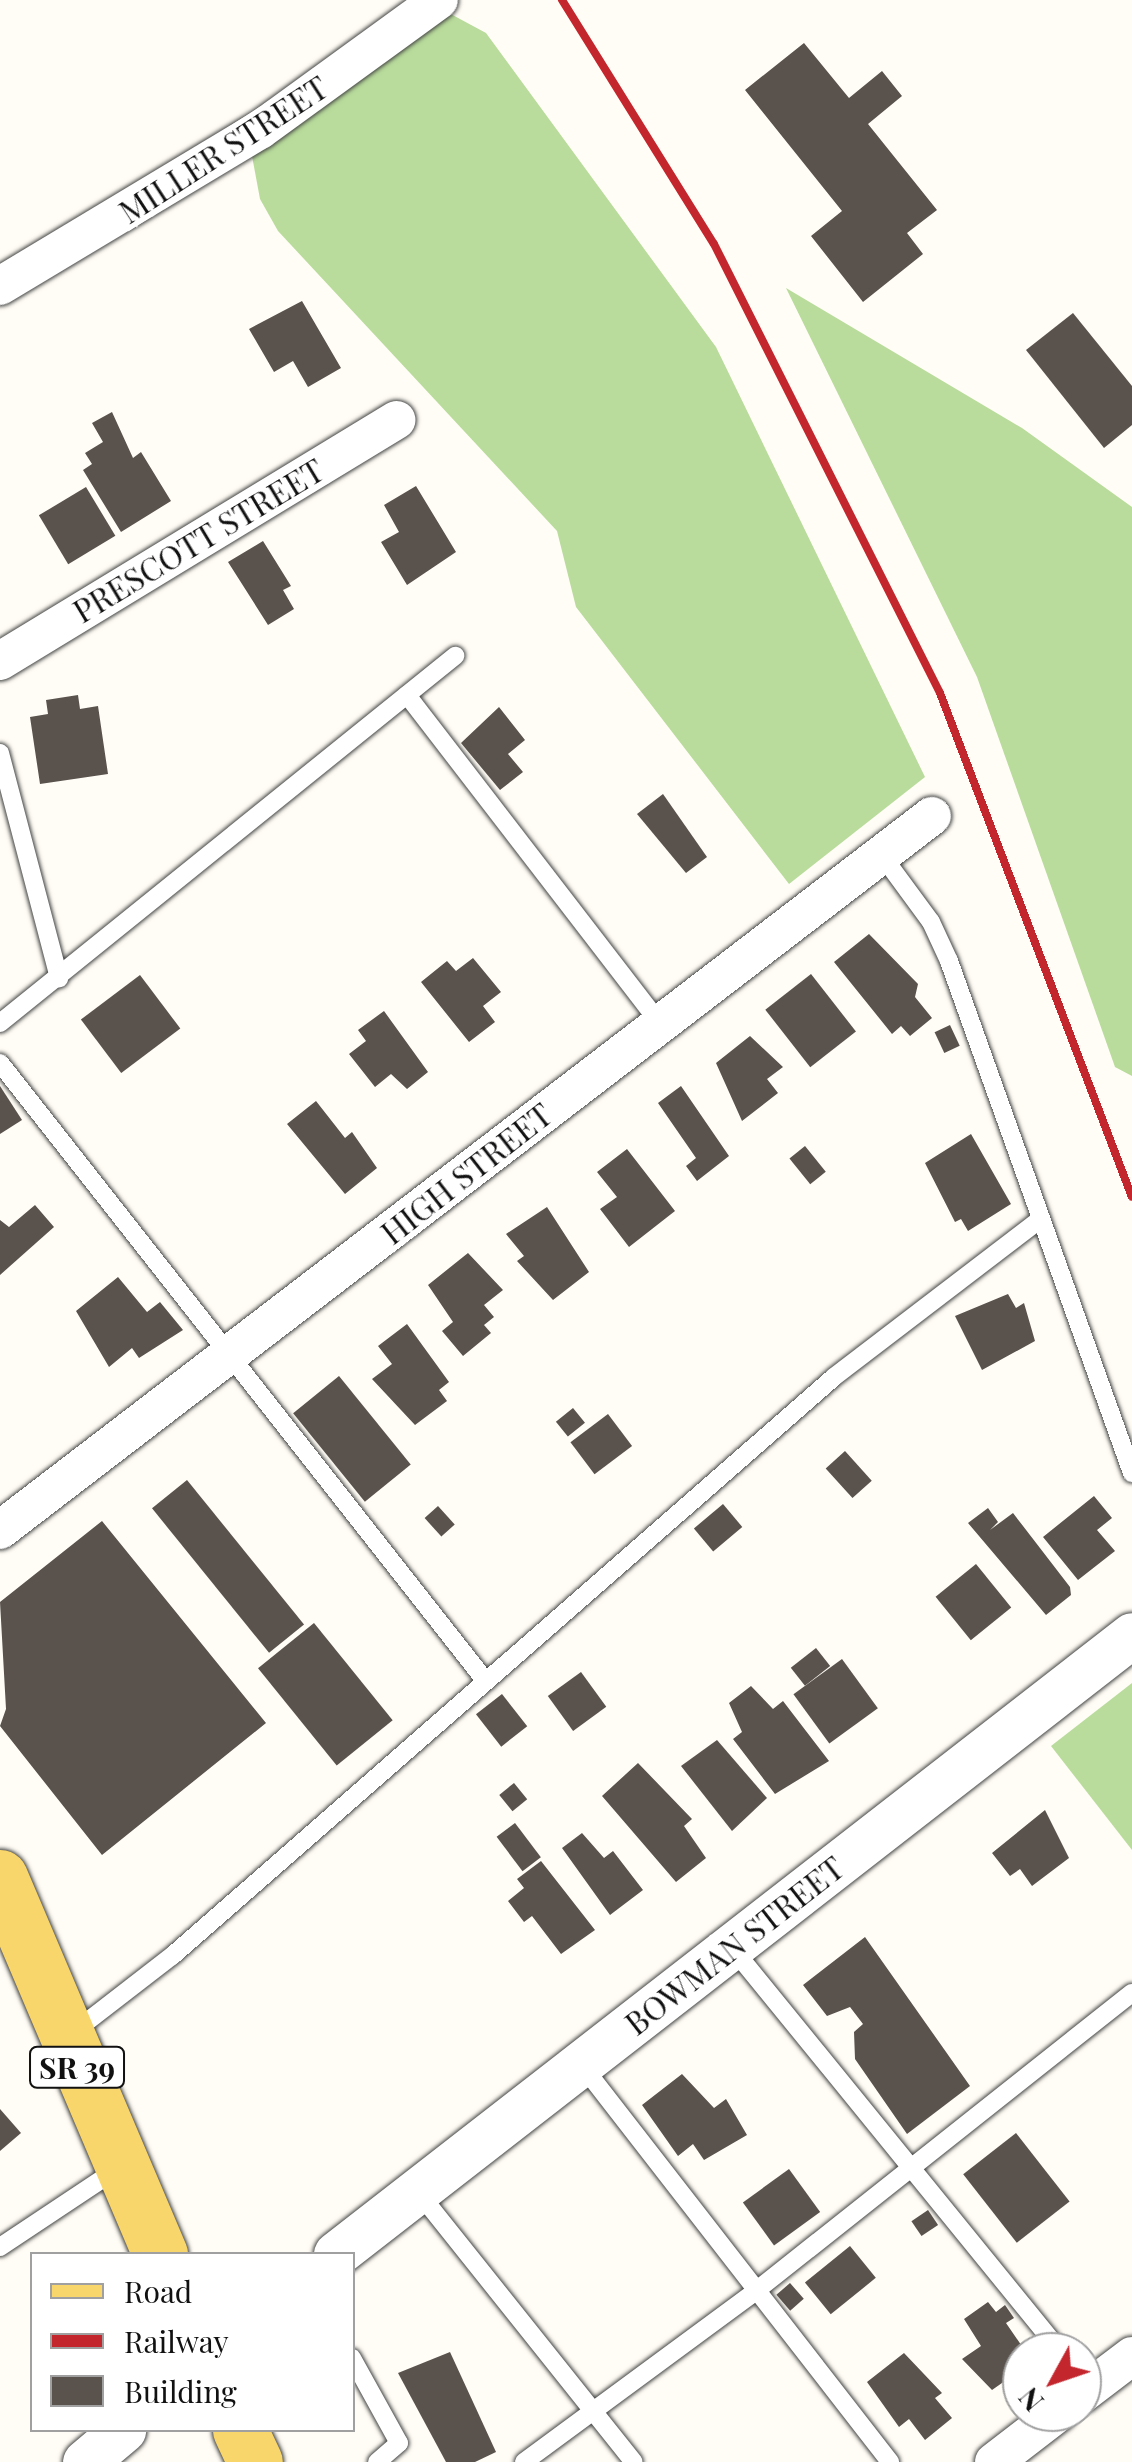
<!DOCTYPE html>
<html>
<head>
<meta charset="utf-8">
<style>
	body { margin:0 }
	#map { position:relative; width:1132px; height:2462px; overflow:hidden; background:#fffdf5; font-family:"Playfair Display",serif }
	div>[style] { position:absolute }
	.forest>* { inset:0; background:#b9dc9c }
	.building>* { inset:0; background:#5a524d; transform-origin:0 0 }
	.roads { filter:drop-shadow(0 0 2px #444) drop-shadow(0 0 2px #444) }
	.service>* { height:18px; margin:-9px; padding:0 9px; transform-origin:9px; border-radius:9px; background:#fff }
	.minor>* { height:38px; margin:-19px; padding:0 19px; transform-origin:19px; border-radius:19px; background:#fff }
	.tertiary>* { height:45px; margin:-22.5px; padding:0 22.5px; transform-origin:22.5px; border-radius:22.5px; background:#fff }
	.primary>* { height:55px; margin:-27.5px; padding:0 27.5px; transform-origin:27.5px; border-radius:27.5px; background:#f9d66b }
	.rail>* { height:8px; margin:-4px; padding:0 4px; transform-origin:4px; border-radius:4px; background:#c4262e }
	span { translate:-50% -50%; white-space:nowrap; text-align:center; line-height:1.15; -webkit-text-stroke:10px #fff; paint-order:stroke }
	.shield-label span { padding:2px 8px; background:#fff; border:2px solid; border-radius:8px; -webkit-text-stroke-width:0 }
	.shield-label { font-size:30px; color:#111; font-weight:700 }
	.street-label { font-size:32px; color:#111 }
	.legend { position:absolute; left:30px; top:2252px; width:325px; height:180px; box-sizing:border-box; background:#fff; border:2px solid #a0a0a0; margin:0; padding:12px 18px; list-style:none; font-size:30px; color:#111 }
	.legend li { display:flex; align-items:center; gap:20px; height:50px }
	.legend b { width:50px; border:2px solid #a0a0a0 }
	.north { position:absolute; left:1002px; top:2332px; width:100px; height:100px; box-sizing:border-box; background:#fff; border:2px solid #a0a0a0; border-radius:50%; rotate:230deg; font-size:28px; font-weight:700; line-height:40px; text-align:center; color:#111 }
	.north::after { content:''; display:block; margin:auto; width:35px; height:45px; background:#c4262e; clip-path:polygon(50% 0,100% 100%,50% 72%,0 100%) }
</style>
</head>
<body>
<div id="map">
	<div class="forest">
		<i style="clip-path:polygon(447px 12px,486px 33px,716px 347px,925px 777px,789px 884px,576px 607px,557px 531px,278px 231px,260px 199px,252px 156px)"></i>
		<i style="clip-path:polygon(786px 288px,1022px 428px,1132px 507px,1132px 1076px,1115px 1067px,977px 677px)"></i>
		<i style="clip-path:polygon(1132px 1683px,1132px 1850px,1051px 1746px)"></i>
	</div>
	<div class="building">
		<i style="clip-path:polygon(804px 43px,849px 98px,882px 71px,902px 96px,868px 124px,937px 210px,907px 233px,923px 254px,863px 302px,811px 236px,842px 211px,745px 90px)"></i>
		<i style="clip-path:polygon(302px 301px,341px 368px,308px 387px,293px 361px,274px 372px,249px 329px)"></i>
		<i style="clip-path:polygon(1073px 313px,1132px 386px,1132px 425px,1104px 448px,1026px 350px)"></i>
		<i style="clip-path:polygon(112px 412px,133px 458px,141px 452px,171px 501px,121px 532px,83px 470px,92px 464px,85px 453px,103px 442px,92px 423px)"></i>
		<i style="clip-path:polygon(416px 486px,456px 552px,407px 585px,381px 542px,399px 532px,384px 505px)"></i>
		<i style="left:86px;top:487px;width:57px;height:55px;rotate:59deg"></i>
		<i style="clip-path:polygon(263px 541px,291px 586px,283px 590px,294px 609px,268px 625px,228px 562px)"></i>
		<i style="clip-path:polygon(78px 695px,80px 709px,98px 706px,108px 774px,40px 784px,30px 717px,48px 714px,46px 700px)"></i>
		<i style="clip-path:polygon(499px 707px,525px 740px,508px 754px,523px 772px,500px 790px,461px 743px)"></i>
		<i style="clip-path:polygon(663px 794px,707px 857px,686px 873px,637px 814px)"></i>
		<i style="clip-path:polygon(869px 934px,918px 984px,915px 997px,932px 1018px,910px 1036px,901px 1026px,892px 1034px,834px 962px)"></i>
		<i style="clip-path:polygon(473px 958px,501px 992px,483px 1006px,495px 1022px,469px 1042px,421px 982px,447px 961px,456px 971px)"></i>
		<i style="left:811px;top:974px;width:73px;height:58px;rotate:52deg"></i>
		<i style="left:140px;top:975px;width:67px;height:74px;rotate:53deg"></i>
		<i style="clip-path:polygon(384px 1011px,428px 1072px,407px 1089px,391px 1074px,375px 1087px,349px 1054px,366px 1041px,358px 1030px)"></i>
		<i style="left:950px;top:1025px;width:23px;height:17px;rotate:65deg"></i>
		<i style="clip-path:polygon(750px 1036px,783px 1067px,767px 1079px,778px 1093px,742px 1121px,716px 1063px)"></i>
		<i style="clip-path:polygon(0 1086px,22px 1120px,0 1134px)"></i>
		<i style="clip-path:polygon(681px 1086px,729px 1156px,697px 1181px,686px 1166px,696px 1158px,658px 1103px)"></i>
		<i style="clip-path:polygon(316px 1101px,345px 1138px,352px 1132px,377px 1168px,345px 1194px,287px 1124px)"></i>
		<i style="clip-path:polygon(971px 1134px,1011px 1204px,968px 1231px,961px 1219px,955px 1222px,925px 1163px)"></i>
		<i style="left:805px;top:1146px;width:33px;height:20px;rotate:51deg"></i>
		<i style="clip-path:polygon(627px 1149px,675px 1211px,629px 1247px,600px 1209px,617px 1197px,597px 1172px)"></i>
		<i style="clip-path:polygon(35px 1205px,54px 1227px,0 1275px,0 1220px,9px 1227px)"></i>
		<i style="clip-path:polygon(547px 1207px,589px 1272px,553px 1300px,517px 1261px,524px 1256px,506px 1234px)"></i>
		<i style="clip-path:polygon(468px 1253px,503px 1290px,484px 1305px,494px 1317px,484px 1325px,491px 1333px,463px 1356px,442px 1331px,453px 1322px,428px 1285px)"></i>
		<i style="clip-path:polygon(118px 1277px,147px 1312px,160px 1302px,183px 1330px,139px 1358px,132px 1348px,109px 1367px,76px 1311px)"></i>
		<i style="clip-path:polygon(1008px 1294px,1016px 1308px,1024px 1303px,1035px 1341px,982px 1370px,955px 1316px)"></i>
		<i style="clip-path:polygon(407px 1324px,449px 1382px,439px 1390px,447px 1401px,415px 1425px,372px 1379px,392px 1364px,378px 1346px)"></i>
		<i style="left:339px;top:1376px;width:114px;height:59px;rotate:51deg"></i>
		<i style="left:573px;top:1408px;width:19px;height:22px;rotate:51deg"></i>
		<i style="left:608px;top:1414px;width:40px;height:47px;rotate:53deg"></i>
		<i style="left:845px;top:1451px;width:40px;height:26px;rotate:48deg"></i>
		<i style="left:187px;top:1480px;width:186px;height:45px;rotate:51deg"></i>
		<i style="clip-path:polygon(1094px 1496px,1112px 1518px,1097px 1530px,1115px 1551px,1078px 1580px,1043px 1537px)"></i>
		<i style="left:723px;top:1504px;width:30px;height:38px;rotate:50deg"></i>
		<i style="left:438px;top:1506px;width:25px;height:18px;rotate:48deg"></i>
		<i style="clip-path:polygon(988px 1508px,998px 1522px,990px 1530px,1013px 1513px,1070px 1587px,1071px 1595px,1046px 1615px,968px 1523px)"></i>
		<i style="clip-path:polygon(102px 1521px,266px 1723px,102px 1855px,0 1726px,6px 1709px,0 1602px)"></i>
		<i style="left:976px;top:1564px;width:56px;height:52px;rotate:51deg"></i>
		<i style="left:314px;top:1623px;width:125px;height:72px;rotate:51deg"></i>
		<i style="left:816px;top:1648px;width:23px;height:32px;rotate:52deg"></i>
		<i style="left:842px;top:1659px;width:61px;height:60px;rotate:54deg"></i>
		<i style="left:581px;top:1672px;width:43px;height:41px;rotate:54deg"></i>
		<i style="clip-path:polygon(751px 1686px,773px 1709px,783px 1701px,829px 1761px,775px 1794px,733px 1739px,742px 1732px,729px 1703px)"></i>
		<i style="left:502px;top:1694px;width:41px;height:33px;rotate:52deg"></i>
		<i style="clip-path:polygon(717px 1740px,767px 1798px,732px 1831px,681px 1766px)"></i>
		<i style="clip-path:polygon(638px 1763px,692px 1819px,684px 1826px,706px 1858px,676px 1882px,602px 1796px)"></i>
		<i style="left:514px;top:1783px;width:21px;height:19px;rotate:51deg"></i>
		<i style="clip-path:polygon(1045px 1810px,1069px 1858px,1032px 1886px,1020px 1869px,1010px 1876px,992px 1853px)"></i>
		<i style="left:515px;top:1823px;width:43px;height:23px;rotate:53deg"></i>
		<i style="clip-path:polygon(582px 1833px,604px 1858px,613px 1851px,643px 1890px,610px 1915px,562px 1848px)"></i>
		<i style="clip-path:polygon(541px 1861px,595px 1930px,561px 1954px,532px 1916px,524px 1922px,508px 1901px,524px 1888px,517px 1879px)"></i>
		<i style="clip-path:polygon(865px 1937px,970px 2086px,907px 2134px,855px 2059px,854px 2032px,863px 2024px,850px 2007px,827px 2016px,803px 1985px)"></i>
		<i style="clip-path:polygon(682px 2074px,714px 2108px,726px 2099px,747px 2135px,704px 2160px,693px 2144px,678px 2156px,642px 2105px)"></i>
		<i style="clip-path:polygon(0 2109px,21px 2133px,0 2151px)"></i>
		<i style="left:1016px;top:2133px;width:87px;height:67px;rotate:52deg"></i>
		<i style="left:789px;top:2169px;width:53px;height:57px;rotate:54deg"></i>
		<i style="left:928px;top:2210px;width:18px;height:20px;rotate:56deg"></i>
		<i style="left:850px;top:2246px;width:41px;height:58px;rotate:51deg"></i>
		<i style="left:790px;top:2283px;width:21px;height:18px;rotate:49deg"></i>
		<i style="clip-path:polygon(988px 2302px,996px 2312px,1005px 2305px,1014px 2318px,1006px 2323px,1026px 2352px,1022px 2369px,992px 2390px,962px 2359px,981px 2346px,964px 2319px)"></i>
		<i style="clip-path:polygon(450px 2352px,496px 2452px,475px 2462px,446px 2462px,398px 2373px)"></i>
		<i style="clip-path:polygon(904px 2353px,942px 2393px,935px 2398px,952px 2418px,925px 2440px,909px 2419px,899px 2427px,867px 2382px)"></i>
	</div>
	<div class="roads">
		<div class="service">
			<i style="left:407px;top:695px;width:415px;rotate:52.4deg"></i>
			<i style="left:0;top:753px;width:233px;rotate:75.3deg"></i>
			<i style="left:881px;top:854px;width:84px;rotate:53.7deg"></i>
			<i style="left:931px;top:922px;width:43px;rotate:65.2deg"></i>
			<i style="left:949px;top:961px;width:544px;rotate:70.33deg"></i>
			<i style="left:0;top:1023px;width:585px;rotate:-38.89deg"></i>
			<i style="left:0;top:1063px;width:783px;rotate:51.84deg"></i>
			<i style="left:733px;top:1949px;width:520px;rotate:50.86deg"></i>
			<i style="left:71px;top:2034px;width:128px;rotate:-37.7deg"></i>
			<i style="left:172px;top:1956px;width:879px;rotate:-41.17deg"></i>
			<i style="left:834px;top:1377px;width:257px;rotate:-37.4deg"></i>
			<i style="left:581px;top:2064px;width:504px;rotate:52.17deg"></i>
			<i style="left:419px;top:2193px;width:344px;rotate:51.4deg"></i>
			<i style="left:0;top:2247px;width:139px;rotate:-33.6deg"></i>
			<i style="left:352px;top:2358px;width:97px;rotate:61.1deg"></i>
			<i style="left:399px;top:2443px;width:29px;rotate:139deg"></i>
			<i style="left:524px;top:2462px;width:290px;rotate:-36.4deg"></i>
			<i style="left:757px;top:2290px;width:478px;rotate:-38.4deg"></i>
		</div>
		<div class="minor">
			<i style="left:0;top:286px;width:303px;rotate:-31deg"></i>
			<i style="left:260px;top:130px;width:221px;rotate:-36deg"></i>
			<i style="left:0;top:661px;width:464px;rotate:-31.3deg"></i>
			<i style="left:0;top:1530px;width:1174px;rotate:-37.46deg"></i>
			<i style="left:1082px;top:2394px;width:63px;rotate:-37.2deg"></i>
			<i style="left:994px;top:2462px;width:82px;rotate:-37.6deg"></i>
		</div>
		<div class="tertiary">
			<i style="left:336px;top:2254px;width:1008px;rotate:-37.87deg"></i>
			<i style="left:85px;top:2462px;width:50px;rotate:-40.1deg"></i>
		</div>
		<div class="primary">
			<i style="left:0;top:1877px;width:410px;rotate:67deg"></i>
			<i style="left:240px;top:2430px;width:35px;rotate:65deg"></i>
		</div>
	</div>
	<div class="rail">
		<i style="left:562px;top:0;width:287px;rotate:58.1deg"></i>
		<i style="left:714px;top:244px;width:503px;rotate:63.28deg"></i>
		<i style="left:940px;top:693px;width:539px;rotate:69.15deg"></i>
	</div>
	<div class="shield-label">
		<span style="left:77px;top:2067px">SR 39</span>
	</div>
	<div class="street-label">
		<span style="left:223px;top:149px;rotate:-33deg">MILLER STREET</span>
		<span style="left:198px;top:540px;rotate:-31deg">PRESCOTT STREET</span>
		<span style="left:466px;top:1173px;rotate:-38deg">HIGH STREET</span>
		<span style="left:734px;top:1945px;rotate:-38deg">BOWMAN STREET</span>
	</div>
	<ul class="legend">
	<li><b style="height:12px;background:#f9d66b"></b>Road</li>
	<li><b style="height:12px;background:#c4262e"></b>Railway</li>
	<li><b style="height:28px;background:#5a524d"></b>Building</li>
	</ul>
	<div class="north">N</div>
</div>
</body>
</html>
